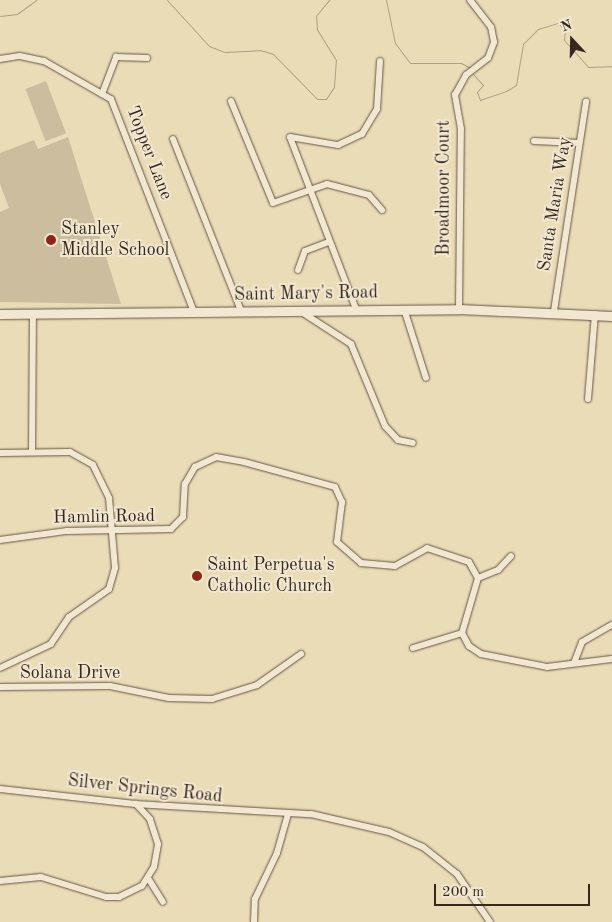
<!DOCTYPE html>
<html>
<head>
<meta charset="utf-8">
<style>
	body { margin:0 }
	#map { position:relative; width:612px; height:922px; overflow:hidden; background:#ebdcb8; font-family:"Old Standard TT",serif }
	div>[style] { position:absolute }
	.green>* { inset:0; background:#ccbd9e; transform-origin:0 0 }
	.stream>* { height:1px; margin:-0.5px; padding:0 0.5px; transform-origin:0.5px; border-radius:0.5px; background:#ae9f84 }
	.roads { filter:drop-shadow(0 0 1px #645544) drop-shadow(0 0 1px #645544) }
	.street>* { height:6px; margin:-3px; padding:0 3px; transform-origin:3px; border-radius:3px; background:#f2e8d1 }
	.secondary>* { height:9px; margin:-4.5px; padding:0 4.5px; transform-origin:4.5px; border-radius:4.5px; background:#f2e8d1 }
	.dots>* { width:14px; height:14px; translate:-50% -50%; box-sizing:border-box; border:2px solid #f2e8d1; border-radius:50% }
	span { translate:-50% -50%; white-space:nowrap; text-align:center; line-height:1.15; -webkit-text-stroke:4px #f2e8d1; paint-order:stroke }
	.street-label { font-size:18px; color:#37281e }
	.poi-label { font-size:18px; color:#37281e }
	.left { translate:0 -50%; text-align:left }
	.north { position:absolute; left:547px; top:15px; width:50px; height:50px; -webkit-text-stroke:4px #f2e8d1; paint-order:stroke; rotate:339deg; font-size:14px; font-weight:700; line-height:20px; text-align:center; color:#37281e }
	.north::after { content:''; display:block; margin:auto; width:18px; height:22px; background:#37281e; clip-path:polygon(50% 0,100% 100%,50% 72%,0 100%) }
	.scale { position:absolute; left:434px; top:884px; width:156px; height:22px; box-sizing:border-box; border:2px solid #37281e; border-top:0; padding-left:6px; font-size:15px; line-height:18px; white-space:nowrap; color:#37281e; -webkit-text-stroke:4px #f2e8d1; paint-order:stroke }
</style>
</head>
<body>
<div id="map">
	<div class="green">
		<i style="left:46px;top:81px;width:56px;height:22px;rotate:69deg"></i>
		<i style="clip-path:polygon(68px 137px,121px 304px,0 302px,0 212px,9px 208px,0 184px,0 153px,34px 140px,38px 149px)"></i>
	</div>
	<div class="stream">
		<i style="left:167px;top:0;width:62px;rotate:47.6deg"></i>
		<i style="left:209px;top:46px;width:17px;rotate:21deg"></i>
		<i style="left:225px;top:52px;width:35px;rotate:-3deg"></i>
		<i style="left:260px;top:50px;width:14px;rotate:17deg"></i>
		<i style="left:273px;top:54px;width:63px;rotate:45.6deg"></i>
		<i style="left:317px;top:99px;width:9px"></i>
		<i style="left:326px;top:99px;width:14px;rotate:-56deg"></i>
		<i style="left:334px;top:87px;width:27px;rotate:-86deg"></i>
		<i style="left:336px;top:60px;width:36px;rotate:-122deg"></i>
		<i style="left:317px;top:29px;width:13px;rotate:-94deg"></i>
		<i style="left:316px;top:16px;width:21px;rotate:-51deg"></i>
		<i style="left:386px;top:0;width:44px;rotate:78.2deg"></i>
		<i style="left:395px;top:43px;width:25px;rotate:53deg"></i>
		<i style="left:410px;top:63px;width:51px"></i>
		<i style="left:461px;top:63px;width:11px;rotate:27deg"></i>
		<i style="left:0;top:16px;width:17px;rotate:-7deg"></i>
		<i style="left:17px;top:14px;width:24px;rotate:-36deg"></i>
		<i style="left:473px;top:74px;width:15px;rotate:48deg"></i>
		<i style="left:483px;top:85px;width:9px;rotate:131deg"></i>
		<i style="left:477px;top:92px;width:9px;rotate:69deg"></i>
		<i style="left:480px;top:100px;width:28px;rotate:-19deg"></i>
		<i style="left:506px;top:91px;width:12px;rotate:-31deg"></i>
		<i style="left:516px;top:85px;width:42px;rotate:-80.3deg"></i>
		<i style="left:523px;top:44px;width:21px;rotate:-45deg"></i>
		<i style="left:538px;top:29px;width:21px;rotate:-17deg"></i>
		<i style="left:558px;top:23px;width:10px;rotate:45deg"></i>
		<i style="left:565px;top:30px;width:10px;rotate:96deg"></i>
		<i style="left:564px;top:40px;width:36px;rotate:48deg"></i>
		<i style="left:588px;top:67px;width:24px;rotate:-2deg"></i>
	</div>
	<div class="roads">
		<div class="street">
			<i style="left:0;top:59px;width:20px;rotate:-9deg"></i>
			<i style="left:20px;top:56px;width:25px;rotate:12deg"></i>
			<i style="left:44px;top:61px;width:77px;rotate:29.6deg"></i>
			<i style="left:111px;top:99px;width:229px;rotate:68.7deg"></i>
			<i style="left:102px;top:94px;width:40px;rotate:-69deg"></i>
			<i style="left:116px;top:57px;width:31px;rotate:2deg"></i>
			<i style="left:231px;top:101px;width:110px;rotate:67.6deg"></i>
			<i style="left:273px;top:203px;width:57px;rotate:-19.4deg"></i>
			<i style="left:327px;top:184px;width:43px;rotate:14.7deg"></i>
			<i style="left:369px;top:195px;width:20px;rotate:49deg"></i>
			<i style="left:173px;top:139px;width:185px;rotate:68.4deg"></i>
			<i style="left:534px;top:141px;width:45px;rotate:2.5deg"></i>
			<i style="left:298px;top:270px;width:20px;rotate:-70deg"></i>
			<i style="left:305px;top:251px;width:26px;rotate:-21deg"></i>
			<i style="left:356px;top:309px;width:184px;rotate:-111deg"></i>
			<i style="left:290px;top:137px;width:49px;rotate:9.5deg"></i>
			<i style="left:338px;top:145px;width:26px;rotate:-25deg"></i>
			<i style="left:362px;top:134px;width:29px;rotate:-59deg"></i>
			<i style="left:377px;top:109px;width:48px;rotate:-86.4deg"></i>
			<i style="left:404px;top:309px;width:72px;rotate:72.3deg"></i>
			<i style="left:459px;top:309px;width:180px;rotate:-89.4deg"></i>
			<i style="left:461px;top:129px;width:35px;rotate:-100deg"></i>
			<i style="left:455px;top:95px;width:23px;rotate:-61deg"></i>
			<i style="left:466px;top:75px;width:28px;rotate:-38deg"></i>
			<i style="left:488px;top:58px;width:17px;rotate:-69deg"></i>
			<i style="left:494px;top:42px;width:15px;rotate:-101deg"></i>
			<i style="left:491px;top:27px;width:34px;rotate:-128deg"></i>
			<i style="left:300px;top:311px;width:61px;rotate:32.9deg"></i>
			<i style="left:351px;top:344px;width:89px;rotate:67.5deg"></i>
			<i style="left:385px;top:426px;width:19px;rotate:47deg"></i>
			<i style="left:398px;top:440px;width:15px;rotate:11deg"></i>
			<i style="left:554px;top:311px;width:212px;rotate:-81.3deg"></i>
			<i style="left:588px;top:399px;width:85px;rotate:-85.3deg"></i>
			<i style="left:32px;top:452px;width:138px;rotate:-89.6deg"></i>
			<i style="left:0;top:453px;width:70px;rotate:-0.8deg"></i>
			<i style="left:70px;top:452px;width:26px;rotate:29deg"></i>
			<i style="left:93px;top:465px;width:37px;rotate:64deg"></i>
			<i style="left:109px;top:498px;width:70px;rotate:85.1deg"></i>
			<i style="left:115px;top:568px;width:22px;rotate:106deg"></i>
			<i style="left:109px;top:589px;width:49px;rotate:145deg"></i>
			<i style="left:69px;top:617px;width:32px;rotate:124deg"></i>
			<i style="left:51px;top:644px;width:56px;rotate:154.8deg"></i>
			<i style="left:0;top:540px;width:68px;rotate:-7.7deg"></i>
			<i style="left:67px;top:531px;width:104px;rotate:-1.1deg"></i>
			<i style="left:171px;top:529px;width:17px;rotate:-45deg"></i>
			<i style="left:183px;top:517px;width:33px;rotate:-87deg"></i>
			<i style="left:185px;top:484px;width:20px;rotate:-60deg"></i>
			<i style="left:195px;top:467px;width:23px;rotate:-25deg"></i>
			<i style="left:216px;top:457px;width:28px;rotate:10deg"></i>
			<i style="left:244px;top:462px;width:94px;rotate:15.4deg"></i>
			<i style="left:335px;top:487px;width:17px;rotate:65deg"></i>
			<i style="left:342px;top:502px;width:40px;rotate:97.1deg"></i>
			<i style="left:337px;top:542px;width:32px;rotate:41deg"></i>
			<i style="left:361px;top:563px;width:34px;rotate:5deg"></i>
			<i style="left:395px;top:566px;width:37px;rotate:-29deg"></i>
			<i style="left:427px;top:548px;width:44px;rotate:18.4deg"></i>
			<i style="left:469px;top:562px;width:18px;rotate:61deg"></i>
			<i style="left:478px;top:578px;width:57px;rotate:106.2deg"></i>
			<i style="left:462px;top:633px;width:15px;rotate:62deg"></i>
			<i style="left:469px;top:646px;width:14px;rotate:34deg"></i>
			<i style="left:481px;top:654px;width:67px;rotate:11.1deg"></i>
			<i style="left:547px;top:667px;width:65px;rotate:-7deg"></i>
			<i style="left:478px;top:578px;width:22px;rotate:-22deg"></i>
			<i style="left:498px;top:570px;width:19px;rotate:-47deg"></i>
			<i style="left:413px;top:648px;width:51px;rotate:-17deg"></i>
			<i style="left:574px;top:663px;width:22px;rotate:-69deg"></i>
			<i style="left:582px;top:642px;width:34px;rotate:-30deg"></i>
			<i style="left:0;top:687px;width:110px;rotate:-0.5deg"></i>
			<i style="left:110px;top:686px;width:60px;rotate:11.5deg"></i>
			<i style="left:169px;top:698px;width:43px;rotate:1.3deg"></i>
			<i style="left:212px;top:699px;width:47px;rotate:-17.3deg"></i>
			<i style="left:257px;top:685px;width:54px;rotate:-35.2deg"></i>
			<i style="left:0;top:789px;width:136px;rotate:6.3deg"></i>
			<i style="left:135px;top:804px;width:176px;rotate:3.3deg"></i>
			<i style="left:311px;top:814px;width:80px;rotate:13deg"></i>
			<i style="left:389px;top:832px;width:37px;rotate:24deg"></i>
			<i style="left:423px;top:847px;width:43px;rotate:38.5deg"></i>
			<i style="left:457px;top:874px;width:58px;rotate:55.5deg"></i>
			<i style="left:148px;top:878px;width:28px;rotate:58deg"></i>
			<i style="left:0;top:881px;width:41px;rotate:-5.6deg"></i>
			<i style="left:41px;top:877px;width:68px;rotate:17.1deg"></i>
			<i style="left:106px;top:897px;width:13px"></i>
			<i style="left:119px;top:897px;width:25px;rotate:-26deg"></i>
			<i style="left:142px;top:886px;width:22px;rotate:-58deg"></i>
			<i style="left:154px;top:867px;width:23px;rotate:-80deg"></i>
			<i style="left:158px;top:844px;width:26px;rotate:-108deg"></i>
			<i style="left:150px;top:819px;width:21px;rotate:-133deg"></i>
			<i style="left:254px;top:922px;width:23px;rotate:-88deg"></i>
			<i style="left:255px;top:899px;width:51px;rotate:-64.4deg"></i>
			<i style="left:277px;top:853px;width:41px;rotate:-74.2deg"></i>
		</div>
		<div class="secondary">
			<i style="left:0;top:314px;width:459px;rotate:-0.6deg"></i>
			<i style="left:459px;top:309px;width:153px;rotate:2.6deg"></i>
		</div>
	</div>
	<div class="dots">
		<i style="left:51px;top:240px;background:#8f2418"></i>
		<i style="left:197px;top:576px;background:#8f2418"></i>
	</div>
	<div class="street-label">
		<span style="left:149px;top:153px;rotate:69deg">Topper Lane</span>
		<span style="left:444px;top:188px;rotate:-90deg">Broadmoor Court</span>
		<span style="left:555px;top:204px;rotate:-81deg">Santa Maria Way</span>
		<span style="left:306px;top:294px;rotate:-1deg">Saint Mary's Road</span>
		<span style="left:104px;top:517px;rotate:-1deg">Hamlin Road</span>
		<span style="left:70px;top:673px">Solana Drive</span>
		<span style="left:145px;top:789px;rotate:6deg">Silver Springs Road</span>
	</div>
	<div class="poi-label">
		<span class="left" style="left:61px;top:240px">Stanley<br>Middle School</span>
		<span class="left" style="left:207px;top:576px">Saint Perpetua's<br>Catholic Church</span>
	</div>
	<div class="north">N</div>
	<div class="scale">200 m</div>
</div>
</body>
</html>
